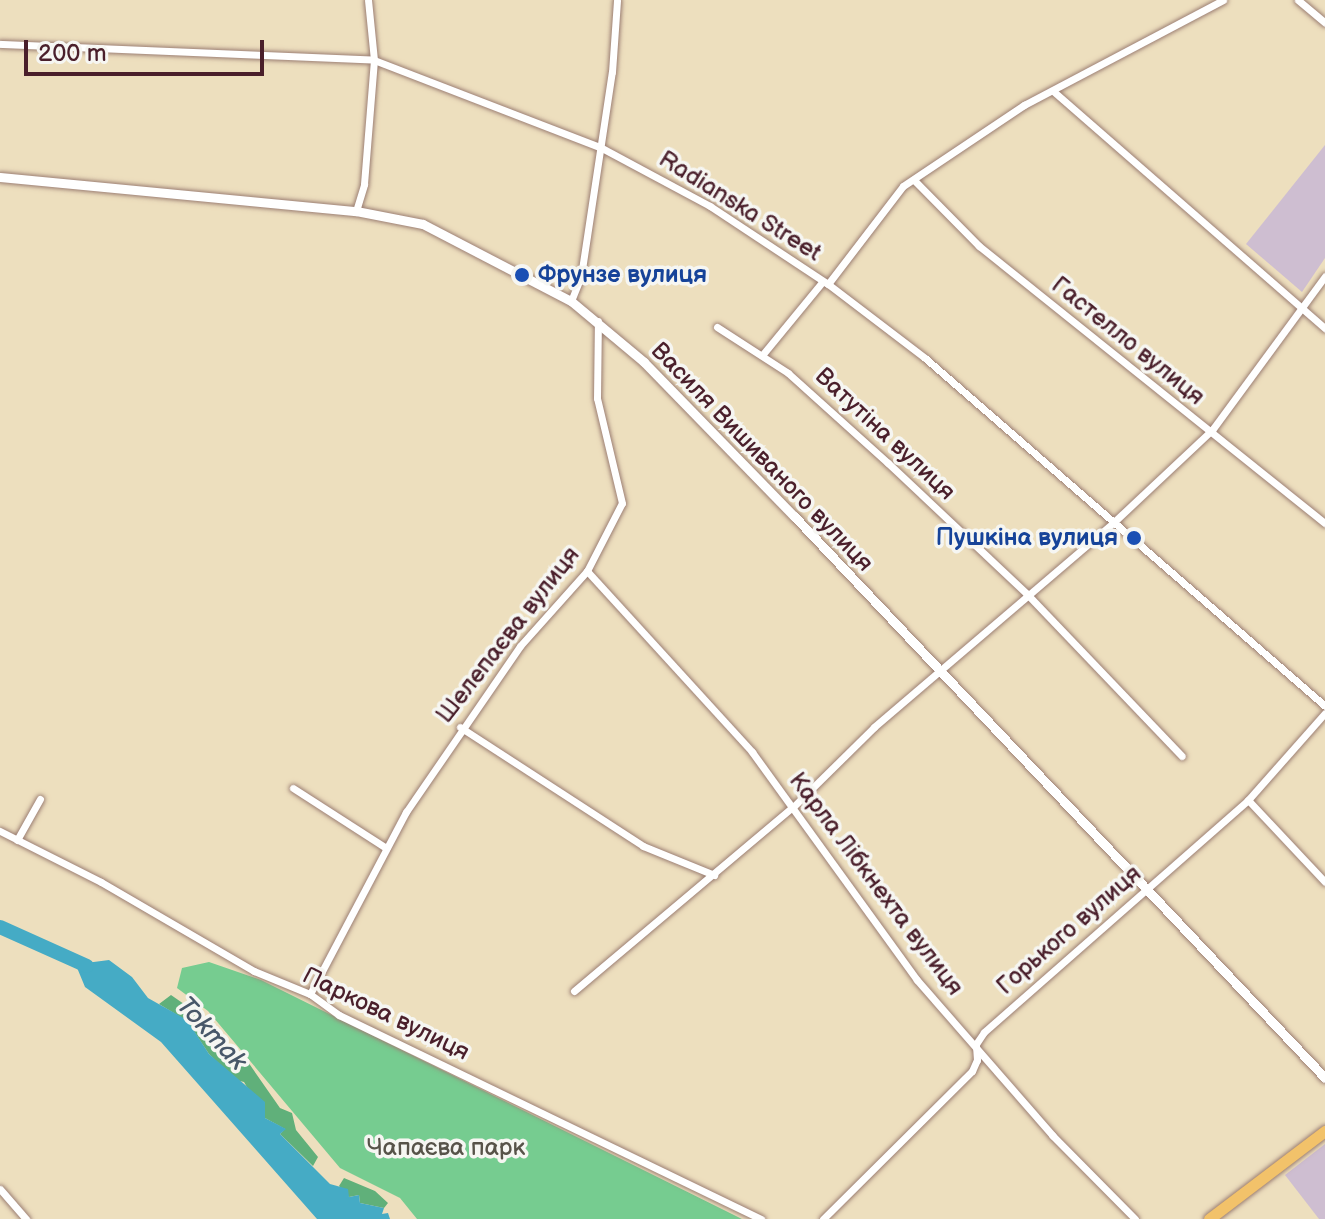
<!DOCTYPE html>
<html>
<head>
<meta charset="utf-8">
<style>
	body { margin:0 }
	#map { position:relative; width:1325px; height:1219px; overflow:hidden; background:#eddfbe; font-family:"Balsamiq Sans",sans-serif }
	div>[style] { position:absolute }
	.industrial>* { inset:0; background:#cebed1 }
	.green>* { inset:0; background:#76cc90 }
	.forest>* { inset:0; background:#60b07a }
	.water>* { inset:0; background:#45abc5 }
	.river>* { height:14px; margin:-7px; padding:0 7px; transform-origin:7px; border-radius:7px; background:#45abc5 }
	.roads { filter:drop-shadow(0 0 2px #9c7f74) drop-shadow(0 0 2px #9c7f74) }
	.minor>* { height:7px; margin:-3.5px; padding:0 3.5px; transform-origin:3.5px; border-radius:3.5px; background:#fff }
	.tertiary>* { height:9px; margin:-4.5px; padding:0 4.5px; transform-origin:4.5px; border-radius:4.5px; background:#fff }
	.primary>* { height:11px; margin:-5.5px; padding:0 5.5px; transform-origin:5.5px; border-radius:5.5px; background:#f2c26a }
	.dots>* { width:22px; height:22px; translate:-50% -50%; box-sizing:border-box; border:4px solid #f6f6f2; border-radius:50% }
	span { translate:-50% -50%; white-space:nowrap; text-align:center; line-height:1.15; -webkit-text-stroke:7px #f6f6f2; paint-order:stroke }
	.street-label { font-size:24px; color:#4a1f2b }
	.transit-label { font-size:24px; color:#164399; font-weight:700 }
	.left { translate:0 -50%; text-align:left }
	.right { translate:-100% -50%; text-align:right }
	.park-label { font-size:24px; color:#575349 }
	.water-label { font-size:26px; color:#485769; font-style:italic }
	.scale { position:absolute; left:24px; top:40px; width:240px; height:36px; box-sizing:border-box; border:4px solid #4a1f2b; border-top:0; padding-left:10px; font-size:24px; line-height:28px; white-space:nowrap; color:#4a1f2b; -webkit-text-stroke:6px #f6f6f2; paint-order:stroke }
</style>
</head>
<body>
<div id="map">
	<div class="industrial">
		<i style="clip-path:polygon(1325px 145px,1325px 258px,1302px 292px,1246px 244px)"></i>
		<i style="clip-path:polygon(1325px 1144px,1325px 1219px,1319px 1219px,1285px 1175px)"></i>
	</div>
	<div class="green">
		<i style="clip-path:polygon(209px 962px,261px 980px,742px 1219px,417px 1219px,400px 1198px,340px 1168px,208px 1011px,177px 988px,182px 968px)"></i>
	</div>
	<div class="forest">
		<i style="clip-path:polygon(171px 995px,207px 1020px,215px 1035px,248px 1062px,280px 1108px,292px 1113px,296px 1130px,318px 1157px,313px 1166px,280px 1134px,285px 1129px,265px 1118px,244px 1082px,236px 1080px,209px 1054px,187px 1021px,159px 1004px)"></i>
		<i style="clip-path:polygon(344px 1178px,375px 1191px,388px 1203px,384px 1208px,360px 1203px,359px 1195px,349px 1197px,339px 1186px)"></i>
	</div>
	<div class="water">
		<i style="clip-path:polygon(73px 958px,86px 963px,109px 960px,132px 977px,148px 998px,187px 1020px,209px 1054px,265px 1102px,265px 1118px,286px 1129px,280px 1134px,330px 1184px,348px 1189px,349px 1197px,359px 1195px,360px 1203px,384px 1208px,382px 1214px,388px 1213px,390px 1219px,317px 1219px,161px 1042px,85px 987px)"></i>
	</div>
	<div class="river">
		<i style="left:0;top:927px;width:95px;rotate:24.1deg"></i>
	</div>
	<div class="roads">
		<div class="minor">
			<i style="left:1298px;top:0;width:35px;rotate:40deg"></i>
			<i style="left:0;top:44px;width:374px;rotate:2.4deg"></i>
			<i style="left:374px;top:60px;width:242px;rotate:21.1deg"></i>
			<i style="left:600px;top:147px;width:125px;rotate:28.2deg"></i>
			<i style="left:710px;top:206px;width:141px;rotate:33.5deg"></i>
			<i style="left:828px;top:284px;width:122px;rotate:37.3deg"></i>
			<i style="left:925px;top:358px;width:530px;rotate:41.02deg"></i>
			<i style="left:1053px;top:91px;width:361px;rotate:41.1deg"></i>
			<i style="left:914px;top:180px;width:93px;rotate:45.4deg"></i>
			<i style="left:979px;top:246px;width:443px;rotate:38.7deg"></i>
			<i style="left:356px;top:211px;width:28px;rotate:-73deg"></i>
			<i style="left:364px;top:184px;width:124px;rotate:-85.4deg"></i>
			<i style="left:374px;top:60px;width:60px;rotate:-95.7deg"></i>
			<i style="left:828px;top:284px;width:123px;rotate:-52.6deg"></i>
			<i style="left:903px;top:186px;width:146px;rotate:-33.8deg"></i>
			<i style="left:1024px;top:105px;width:225px;rotate:-27.8deg"></i>
			<i style="left:571px;top:301px;width:27px;rotate:-68deg"></i>
			<i style="left:581px;top:276px;width:206px;rotate:-81.4deg"></i>
			<i style="left:612px;top:72px;width:72px;rotate:-86deg"></i>
			<i style="left:717px;top:327px;width:85px;rotate:32.9deg"></i>
			<i style="left:788px;top:373px;width:135px;rotate:42deg"></i>
			<i style="left:888px;top:463px;width:191px;rotate:43.3deg"></i>
			<i style="left:1027px;top:594px;width:224px;rotate:46.3deg"></i>
			<i style="left:763px;top:354px;width:94px;rotate:-50.6deg"></i>
			<i style="left:587px;top:571px;width:245px;rotate:47.6deg"></i>
			<i style="left:752px;top:752px;width:281px;rotate:54.1deg"></i>
			<i style="left:917px;top:980px;width:206px;rotate:48.9deg"></i>
			<i style="left:1052px;top:1135px;width:118px;rotate:45.3deg"></i>
			<i style="left:460px;top:727px;width:218px;rotate:33deg"></i>
			<i style="left:643px;top:846px;width:77px;rotate:22.2deg"></i>
			<i style="left:293px;top:788px;width:111px;rotate:32.8deg"></i>
			<i style="left:1248px;top:800px;width:112px;rotate:46.8deg"></i>
			<i style="left:0;top:831px;width:113px;rotate:26.8deg"></i>
			<i style="left:101px;top:882px;width:177px;rotate:30.2deg"></i>
			<i style="left:254px;top:971px;width:61px;rotate:22.3deg"></i>
			<i style="left:310px;top:994px;width:36px;rotate:36deg"></i>
			<i style="left:339px;top:1015px;width:469px;rotate:25.8deg"></i>
			<i style="left:17px;top:840px;width:47px;rotate:-60.7deg"></i>
			<i style="left:574px;top:991px;width:287px;rotate:-40.1deg"></i>
			<i style="left:794px;top:806px;width:112px;rotate:-44.6deg"></i>
			<i style="left:874px;top:727px;width:317px;rotate:-40.5deg"></i>
			<i style="left:1115px;top:521px;width:133px;rotate:-43.2deg"></i>
			<i style="left:1212px;top:430px;width:191px;rotate:-53.7deg"></i>
			<i style="left:310px;top:994px;width:206px;rotate:-62.2deg"></i>
			<i style="left:406px;top:812px;width:201px;rotate:-55.5deg"></i>
			<i style="left:520px;top:646px;width:101px;rotate:-48.2deg"></i>
			<i style="left:587px;top:571px;width:76px;rotate:-62.8deg"></i>
			<i style="left:622px;top:503px;width:108px;rotate:-103.4deg"></i>
			<i style="left:597px;top:398px;width:77px;rotate:-89.3deg"></i>
			<i style="left:0;top:1189px;width:40px;rotate:49deg"></i>
			<i style="left:823px;top:1219px;width:210px;rotate:-44.8deg"></i>
			<i style="left:972px;top:1071px;width:12px;rotate:-66deg"></i>
			<i style="left:977px;top:1060px;width:16px;rotate:-94deg"></i>
			<i style="left:976px;top:1044px;width:14px;rotate:-56deg"></i>
			<i style="left:984px;top:1032px;width:351px;rotate:-41.3deg"></i>
			<i style="left:1248px;top:800px;width:116px;rotate:-48.5deg"></i>
		</div>
		<div class="tertiary">
			<i style="left:0;top:177px;width:358px;rotate:5.5deg"></i>
			<i style="left:356px;top:211px;width:68px;rotate:11deg"></i>
			<i style="left:423px;top:224px;width:167px;rotate:27.5deg"></i>
			<i style="left:571px;top:301px;width:95px;rotate:39.9deg"></i>
			<i style="left:644px;top:362px;width:215px;rotate:45.8deg"></i>
			<i style="left:794px;top:516px;width:773px;rotate:46.62deg"></i>
		</div>
		<div class="primary">
			<i style="left:1209px;top:1219px;width:146px;rotate:-37.2deg"></i>
		</div>
	</div>
	<div class="dots">
		<i style="left:522px;top:275px;background:#1a4fb4"></i>
		<i style="left:1134px;top:538px;background:#1a4fb4"></i>
	</div>
	<div class="street-label">
		<span style="left:740px;top:206px;rotate:32deg">Radianska Street</span>
		<span style="left:1128px;top:341px;rotate:39deg">Гастелло вулиця</span>
		<span style="left:885px;top:434px;rotate:43deg">Ватутіна вулиця</span>
		<span style="left:762px;top:457px;rotate:46deg">Василя Вишиваного вулиця</span>
		<span style="left:508px;top:635px;rotate:-52deg">Шелепаєва вулиця</span>
		<span style="left:876px;top:884px;rotate:53deg">Карла Лібкнехта вулиця</span>
		<span style="left:1069px;top:930px;rotate:-41deg">Горького вулиця</span>
		<span style="left:386px;top:1014px;rotate:26deg">Паркова вулиця</span>
	</div>
	<div class="transit-label">
		<span class="left" style="left:538px;top:275px">Фрунзе вулиця</span>
		<span class="right" style="left:1118px;top:538px">Пушкіна вулиця</span>
	</div>
	<div class="park-label">
		<span style="left:446px;top:1148px">Чапаєва парк</span>
	</div>
	<div class="water-label">
		<span style="left:211px;top:1034px;rotate:47deg">Tokmak</span>
	</div>
	<div class="scale">200 m</div>
</div>
</body>
</html>
